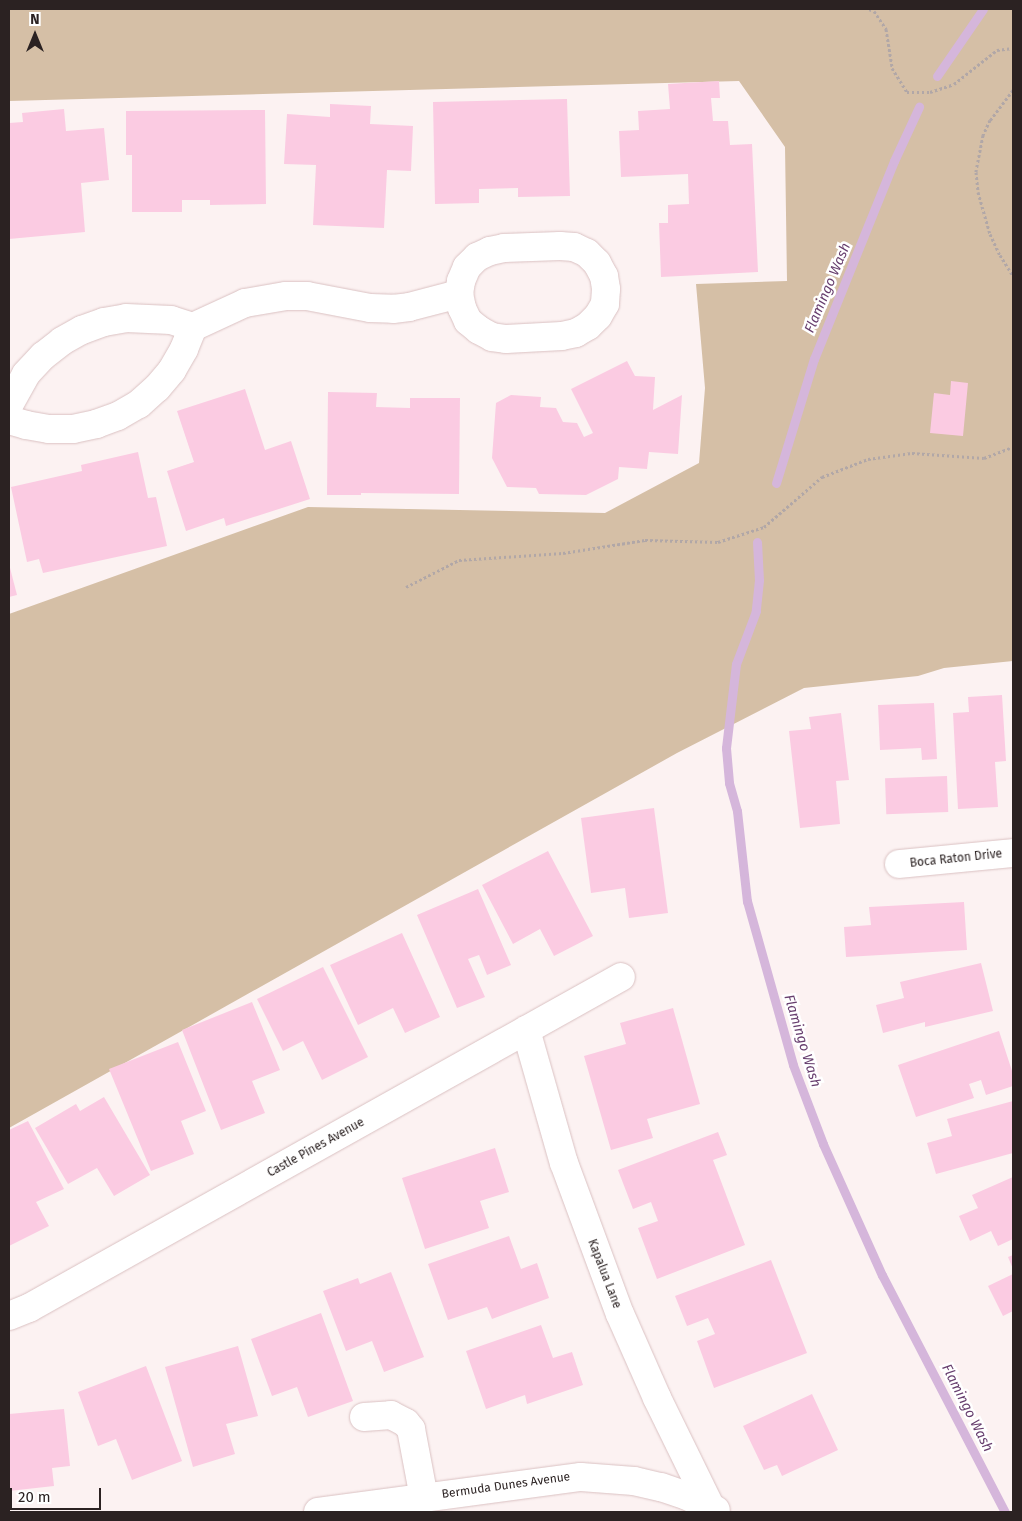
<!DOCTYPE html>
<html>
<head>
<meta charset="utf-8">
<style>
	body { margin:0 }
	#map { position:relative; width:1022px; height:1521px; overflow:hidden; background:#fcf2f2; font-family:"Fira Sans",sans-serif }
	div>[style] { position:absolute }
	.green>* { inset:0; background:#d5bfa6 }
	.stream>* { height:9px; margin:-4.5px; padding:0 4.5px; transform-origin:4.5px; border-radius:4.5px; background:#d5b6db }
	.building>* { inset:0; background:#fbcbe2; transform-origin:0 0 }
	.path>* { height:3px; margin-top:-1.5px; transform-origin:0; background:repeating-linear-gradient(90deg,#b1a7a7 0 2.5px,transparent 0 5px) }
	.roads { filter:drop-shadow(0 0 1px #dac1c2) drop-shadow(0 0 1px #dac1c2) }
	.minor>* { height:28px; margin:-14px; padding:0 14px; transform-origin:14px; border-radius:14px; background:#fff }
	span { translate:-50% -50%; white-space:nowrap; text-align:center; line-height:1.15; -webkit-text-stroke:5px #fff; paint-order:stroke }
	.street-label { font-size:12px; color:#2b2222 }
	.water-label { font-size:14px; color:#673e6e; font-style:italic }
	.frame { position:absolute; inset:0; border:10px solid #2b2222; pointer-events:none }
	.north { position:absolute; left:10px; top:10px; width:50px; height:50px; -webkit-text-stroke:4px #fff; paint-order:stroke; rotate:0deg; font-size:14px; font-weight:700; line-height:20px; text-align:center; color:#2b2222 }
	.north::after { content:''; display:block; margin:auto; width:18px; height:22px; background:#2b2222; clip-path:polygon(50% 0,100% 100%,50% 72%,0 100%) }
	.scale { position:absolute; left:10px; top:1488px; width:91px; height:22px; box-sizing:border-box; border:2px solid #2b2222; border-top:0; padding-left:6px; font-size:15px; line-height:18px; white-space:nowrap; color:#2b2222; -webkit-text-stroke:4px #fff; paint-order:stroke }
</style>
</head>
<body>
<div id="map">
	<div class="green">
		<i style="clip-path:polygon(9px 9px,1013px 9px,1013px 661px,944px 668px,918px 676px,804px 688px,677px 753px,9px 1128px,9px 614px,308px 507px,605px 513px,699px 463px,705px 388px,696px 284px,787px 281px,785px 147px,739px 81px,9px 101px)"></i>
	</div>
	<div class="stream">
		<i style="left:937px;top:76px;width:81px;rotate:-55.5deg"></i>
		<i style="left:776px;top:483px;width:130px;rotate:-73deg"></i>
		<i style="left:814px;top:359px;width:214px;rotate:-68deg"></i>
		<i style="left:894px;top:161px;width:60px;rotate:-65.2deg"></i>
		<i style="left:757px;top:542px;width:38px;rotate:87deg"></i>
		<i style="left:759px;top:580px;width:31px;rotate:96deg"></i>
		<i style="left:756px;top:611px;width:57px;rotate:110.7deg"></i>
		<i style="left:736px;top:664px;width:85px;rotate:96.8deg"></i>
		<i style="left:726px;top:748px;width:35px;rotate:85deg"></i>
		<i style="left:729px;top:783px;width:29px;rotate:74deg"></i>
		<i style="left:737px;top:811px;width:91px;rotate:83.7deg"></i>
		<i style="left:747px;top:901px;width:170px;rotate:74.3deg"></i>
		<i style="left:793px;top:1065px;width:85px;rotate:69.2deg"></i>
		<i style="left:823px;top:1144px;width:144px;rotate:65.8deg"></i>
		<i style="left:882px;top:1275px;width:267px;rotate:62.6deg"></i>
	</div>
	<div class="building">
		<i style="clip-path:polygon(719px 81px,720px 98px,711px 98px,713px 121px,728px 121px,730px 145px,752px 144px,758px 272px,661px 277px,659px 223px,668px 223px,668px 205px,689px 204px,688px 174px,621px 177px,619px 131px,639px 130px,638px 111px,670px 109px,668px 84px)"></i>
		<i style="clip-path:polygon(567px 99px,570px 196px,518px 197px,518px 188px,479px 189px,479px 203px,435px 204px,433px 102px)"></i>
		<i style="clip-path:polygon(330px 104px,371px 106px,370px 124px,413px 126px,411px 171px,387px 170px,384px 228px,313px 225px,316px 165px,284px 164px,287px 114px,330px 117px)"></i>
		<i style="clip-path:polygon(64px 109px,66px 131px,104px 128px,109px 180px,81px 183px,85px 232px,9px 239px,9px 123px,23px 122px,22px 113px)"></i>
		<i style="clip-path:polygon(265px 110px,266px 204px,210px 205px,210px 200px,182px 200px,182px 212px,132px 212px,132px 155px,126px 155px,126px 111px)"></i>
		<i style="clip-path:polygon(627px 361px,635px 376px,655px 377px,653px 410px,682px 395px,678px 454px,649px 452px,647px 469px,619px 467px,618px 479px,586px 495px,539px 494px,536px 488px,507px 487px,492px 458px,496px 403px,511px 395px,541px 397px,540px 407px,556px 408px,563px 422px,577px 423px,584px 437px,593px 433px,571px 389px)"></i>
		<i style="clip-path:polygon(951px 381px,968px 383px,963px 436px,930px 433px,934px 393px,950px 395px)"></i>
		<i style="clip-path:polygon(245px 389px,265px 450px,291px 441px,310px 499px,226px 526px,224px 518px,186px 531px,167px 471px,194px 462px,177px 411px)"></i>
		<i style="clip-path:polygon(328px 392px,377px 393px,376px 407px,410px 408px,410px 398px,460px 398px,459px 494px,361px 493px,361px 495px,327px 495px)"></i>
		<i style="clip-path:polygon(138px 452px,148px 498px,156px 497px,167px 546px,43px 573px,39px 559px,27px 562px,11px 487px,82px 471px,81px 465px)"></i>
		<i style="clip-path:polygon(9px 564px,17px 595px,9px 597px)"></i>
		<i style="clip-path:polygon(1002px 695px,1006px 761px,995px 762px,998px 807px,958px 809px,953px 713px,969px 712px,968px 697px)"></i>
		<i style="clip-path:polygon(934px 703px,937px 759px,922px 760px,921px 748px,880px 750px,878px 705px)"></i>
		<i style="clip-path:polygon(841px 713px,849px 780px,836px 781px,840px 824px,800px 828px,789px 731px,811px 729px,809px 717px)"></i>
		<i style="left:947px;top:776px;width:36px;height:62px;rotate:88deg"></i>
		<i style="clip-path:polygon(654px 808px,668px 913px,629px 918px,625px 888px,591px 893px,581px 818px)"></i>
		<i style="clip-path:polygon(548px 851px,593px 936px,554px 956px,540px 929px,513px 944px,482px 885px)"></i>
		<i style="clip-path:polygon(478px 889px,511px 965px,487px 975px,479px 955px,468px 959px,485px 997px,457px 1008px,417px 915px)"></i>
		<i style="clip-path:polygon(964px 902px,967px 950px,846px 957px,844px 927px,871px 925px,869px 907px)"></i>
		<i style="clip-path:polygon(402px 933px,440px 1017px,405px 1033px,393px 1008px,358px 1025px,330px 965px)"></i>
		<i style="clip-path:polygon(981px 963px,993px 1011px,925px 1027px,925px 1022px,883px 1033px,876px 1005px,904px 998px,900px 982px)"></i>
		<i style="clip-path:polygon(323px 967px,368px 1057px,322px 1080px,303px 1041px,283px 1051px,257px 999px)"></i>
		<i style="clip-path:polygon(252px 1002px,280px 1070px,252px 1081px,265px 1113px,221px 1130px,182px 1030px)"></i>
		<i style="clip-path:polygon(673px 1008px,700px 1104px,647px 1119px,653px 1138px,611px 1150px,584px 1056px,626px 1044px,620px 1023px)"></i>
		<i style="clip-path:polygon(999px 1031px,1013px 1074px,1013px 1086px,986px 1095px,981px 1080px,969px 1084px,974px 1098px,916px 1117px,898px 1065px)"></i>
		<i style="clip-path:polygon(178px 1042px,206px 1111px,181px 1121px,194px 1154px,151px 1171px,109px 1069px)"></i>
		<i style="clip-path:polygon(104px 1097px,150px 1175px,114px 1196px,97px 1168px,68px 1184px,35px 1128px,76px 1104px,80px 1111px)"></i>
		<i style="clip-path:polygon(1013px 1101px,1013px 1153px,936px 1174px,927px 1143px,952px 1136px,947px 1119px)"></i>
		<i style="clip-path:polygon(28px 1121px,64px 1189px,36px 1202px,49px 1226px,9px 1246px,9px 1130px)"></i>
		<i style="clip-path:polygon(718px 1132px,727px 1155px,713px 1160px,745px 1245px,657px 1279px,638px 1228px,658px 1221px,651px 1202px,633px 1209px,618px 1170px)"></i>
		<i style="clip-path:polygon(495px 1148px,509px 1192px,480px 1201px,489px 1228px,425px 1249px,402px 1178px)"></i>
		<i style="clip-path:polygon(1013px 1177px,1013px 1239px,998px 1246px,991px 1231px,970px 1241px,959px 1216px,978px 1208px,972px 1195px)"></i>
		<i style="clip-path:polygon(509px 1236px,521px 1269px,537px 1263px,549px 1298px,492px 1319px,487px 1307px,448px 1320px,428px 1264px)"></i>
		<i style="clip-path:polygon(1013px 1255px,1013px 1269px,1008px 1257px)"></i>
		<i style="clip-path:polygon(771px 1260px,807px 1353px,714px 1388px,697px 1341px,715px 1334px,708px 1318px,687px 1326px,675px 1296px)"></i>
		<i style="clip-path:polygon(391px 1272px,424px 1357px,384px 1372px,372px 1341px,346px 1351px,323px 1291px,358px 1278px,360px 1284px)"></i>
		<i style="clip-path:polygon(1013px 1274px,1013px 1311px,1003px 1316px,988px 1286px)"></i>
		<i style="clip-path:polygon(321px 1313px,353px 1401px,308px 1417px,297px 1387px,272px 1396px,251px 1339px)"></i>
		<i style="clip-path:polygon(541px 1325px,553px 1358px,572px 1352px,583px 1385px,527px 1404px,525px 1395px,486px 1409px,466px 1351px)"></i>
		<i style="clip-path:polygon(238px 1346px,258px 1416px,226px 1424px,235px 1454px,193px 1467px,165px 1367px)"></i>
		<i style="clip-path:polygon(146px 1366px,182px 1461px,132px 1480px,116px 1439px,98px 1446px,78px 1392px)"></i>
		<i style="clip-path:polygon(812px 1394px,838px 1450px,782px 1476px,777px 1465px,764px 1470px,743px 1426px)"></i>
		<i style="clip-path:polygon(64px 1409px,70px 1466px,52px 1468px,54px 1486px,9px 1491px,9px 1414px)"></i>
	</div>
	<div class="path">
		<i style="left:869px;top:9px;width:5px;rotate:22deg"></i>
		<i style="left:874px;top:11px;width:22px;rotate:56deg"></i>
		<i style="left:886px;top:29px;width:39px;rotate:81deg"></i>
		<i style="left:892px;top:68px;width:28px;rotate:58deg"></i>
		<i style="left:907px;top:92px;width:23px"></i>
		<i style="left:930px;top:92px;width:25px;rotate:-18deg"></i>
		<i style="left:954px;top:84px;width:55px;rotate:-38.3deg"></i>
		<i style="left:997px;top:50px;width:16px;rotate:-7deg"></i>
		<i style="left:1013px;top:90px;width:38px;rotate:127deg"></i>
		<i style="left:990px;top:120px;width:17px;rotate:115deg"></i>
		<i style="left:983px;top:135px;width:38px;rotate:101deg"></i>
		<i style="left:976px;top:172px;width:20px;rotate:84deg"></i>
		<i style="left:978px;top:192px;width:44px;rotate:74.1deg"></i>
		<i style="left:990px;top:234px;width:23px;rotate:65deg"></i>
		<i style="left:1000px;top:255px;width:25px;rotate:58deg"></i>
		<i style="left:406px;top:587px;width:59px;rotate:-27deg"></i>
		<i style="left:459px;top:560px;width:104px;rotate:-3.9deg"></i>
		<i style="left:563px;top:553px;width:83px;rotate:-9deg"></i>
		<i style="left:645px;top:540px;width:73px;rotate:1.6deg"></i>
		<i style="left:718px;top:542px;width:48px;rotate:-18.1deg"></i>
		<i style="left:764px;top:527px;width:77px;rotate:-40.8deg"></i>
		<i style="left:822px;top:477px;width:49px;rotate:-21.4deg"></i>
		<i style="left:868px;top:459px;width:44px;rotate:-7.8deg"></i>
		<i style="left:912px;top:453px;width:72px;rotate:4deg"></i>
		<i style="left:984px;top:458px;width:31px;rotate:-21deg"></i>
	</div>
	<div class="roads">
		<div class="minor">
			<i style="left:560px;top:246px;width:14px;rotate:4deg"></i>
			<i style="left:574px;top:247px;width:14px;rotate:25deg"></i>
			<i style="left:587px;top:253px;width:14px;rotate:45deg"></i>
			<i style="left:597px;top:263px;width:15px;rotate:62deg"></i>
			<i style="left:604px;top:276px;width:13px;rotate:81deg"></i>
			<i style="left:606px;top:289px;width:15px;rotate:94deg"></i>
			<i style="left:605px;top:304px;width:14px;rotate:120deg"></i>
			<i style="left:598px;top:316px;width:14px;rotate:135deg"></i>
			<i style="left:588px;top:326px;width:14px;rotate:150deg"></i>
			<i style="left:576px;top:333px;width:14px;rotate:168deg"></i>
			<i style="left:562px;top:336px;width:56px;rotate:176.9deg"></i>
			<i style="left:506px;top:339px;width:14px;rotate:-172deg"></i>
			<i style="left:492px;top:337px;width:15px;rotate:-152deg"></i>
			<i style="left:479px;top:330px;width:14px;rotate:-141deg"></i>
			<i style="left:468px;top:321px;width:14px;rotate:-115deg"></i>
			<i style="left:462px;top:308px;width:14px;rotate:-102deg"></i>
			<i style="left:459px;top:294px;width:13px;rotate:-81deg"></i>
			<i style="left:461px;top:281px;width:15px;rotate:-67deg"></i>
			<i style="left:467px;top:267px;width:14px;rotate:-45deg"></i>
			<i style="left:477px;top:257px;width:14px;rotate:-25deg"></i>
			<i style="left:490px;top:251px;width:14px;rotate:-12deg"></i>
			<i style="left:504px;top:248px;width:56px;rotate:-2deg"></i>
			<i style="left:9px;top:405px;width:35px;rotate:-61deg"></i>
			<i style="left:26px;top:374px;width:25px;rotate:-47deg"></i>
			<i style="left:43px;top:356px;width:24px;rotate:-38deg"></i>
			<i style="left:62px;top:341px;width:23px;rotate:-29deg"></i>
			<i style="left:82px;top:330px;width:23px;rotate:-20deg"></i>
			<i style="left:104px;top:322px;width:22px;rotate:-10deg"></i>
			<i style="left:126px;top:318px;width:45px;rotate:2.5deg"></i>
			<i style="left:171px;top:320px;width:23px;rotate:18deg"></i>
			<i style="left:9px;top:420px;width:18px;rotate:16deg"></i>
			<i style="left:26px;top:425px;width:23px;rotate:10deg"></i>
			<i style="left:49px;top:429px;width:24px"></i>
			<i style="left:73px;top:429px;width:24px;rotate:-12deg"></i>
			<i style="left:96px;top:424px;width:23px;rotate:-20deg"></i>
			<i style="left:118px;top:416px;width:24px;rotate:-30deg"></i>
			<i style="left:139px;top:404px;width:24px;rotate:-42deg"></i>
			<i style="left:157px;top:388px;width:23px;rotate:-50deg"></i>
			<i style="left:172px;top:370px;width:24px;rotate:-60deg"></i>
			<i style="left:184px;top:349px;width:24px;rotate:-68deg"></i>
			<i style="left:193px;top:327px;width:57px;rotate:-24.8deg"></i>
			<i style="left:245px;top:303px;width:42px;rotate:-9.7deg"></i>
			<i style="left:286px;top:296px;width:21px"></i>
			<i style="left:307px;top:296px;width:64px;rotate:10.8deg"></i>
			<i style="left:370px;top:308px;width:23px;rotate:2deg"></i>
			<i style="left:393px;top:309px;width:16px;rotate:-7deg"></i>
			<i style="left:409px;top:307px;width:52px;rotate:-14.6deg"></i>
			<i style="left:899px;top:864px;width:115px;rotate:-5.5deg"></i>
			<i style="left:526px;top:1030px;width:138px;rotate:74.1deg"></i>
			<i style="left:564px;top:1163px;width:161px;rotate:69.7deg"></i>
			<i style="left:620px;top:1314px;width:92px;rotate:66.2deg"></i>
			<i style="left:657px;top:1398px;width:123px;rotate:63.9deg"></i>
			<i style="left:9px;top:1316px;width:22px;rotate:-22deg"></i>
			<i style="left:29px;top:1308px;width:678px;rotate:-29.21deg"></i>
			<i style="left:364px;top:1417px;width:27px;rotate:-4deg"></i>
			<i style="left:391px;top:1415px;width:17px;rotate:28deg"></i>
			<i style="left:406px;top:1423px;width:8px;rotate:50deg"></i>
			<i style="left:411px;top:1429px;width:70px;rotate:79.3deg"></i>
			<i style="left:318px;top:1512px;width:265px;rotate:-7.6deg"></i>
			<i style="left:581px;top:1477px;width:53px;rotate:4.3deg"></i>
			<i style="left:634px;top:1481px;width:28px;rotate:13deg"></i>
			<i style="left:661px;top:1487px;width:28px;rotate:19deg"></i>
			<i style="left:687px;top:1496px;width:32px;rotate:26deg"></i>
		</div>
	</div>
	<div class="street-label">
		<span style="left:956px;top:859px;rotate:-6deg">Boca Raton Drive</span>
		<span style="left:316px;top:1148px;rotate:-29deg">Castle Pines Avenue</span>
		<span style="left:604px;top:1274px;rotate:69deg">Kapalua Lane</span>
		<span style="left:506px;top:1486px;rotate:-8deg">Bermuda Dunes Avenue</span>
	</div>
	<div class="water-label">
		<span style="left:828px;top:288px;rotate:-67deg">Flamingo Wash</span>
		<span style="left:802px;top:1041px;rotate:73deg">Flamingo Wash</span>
		<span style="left:967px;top:1408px;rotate:63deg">Flamingo Wash</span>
	</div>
	<div class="frame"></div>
	<div class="north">N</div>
	<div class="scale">20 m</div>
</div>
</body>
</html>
